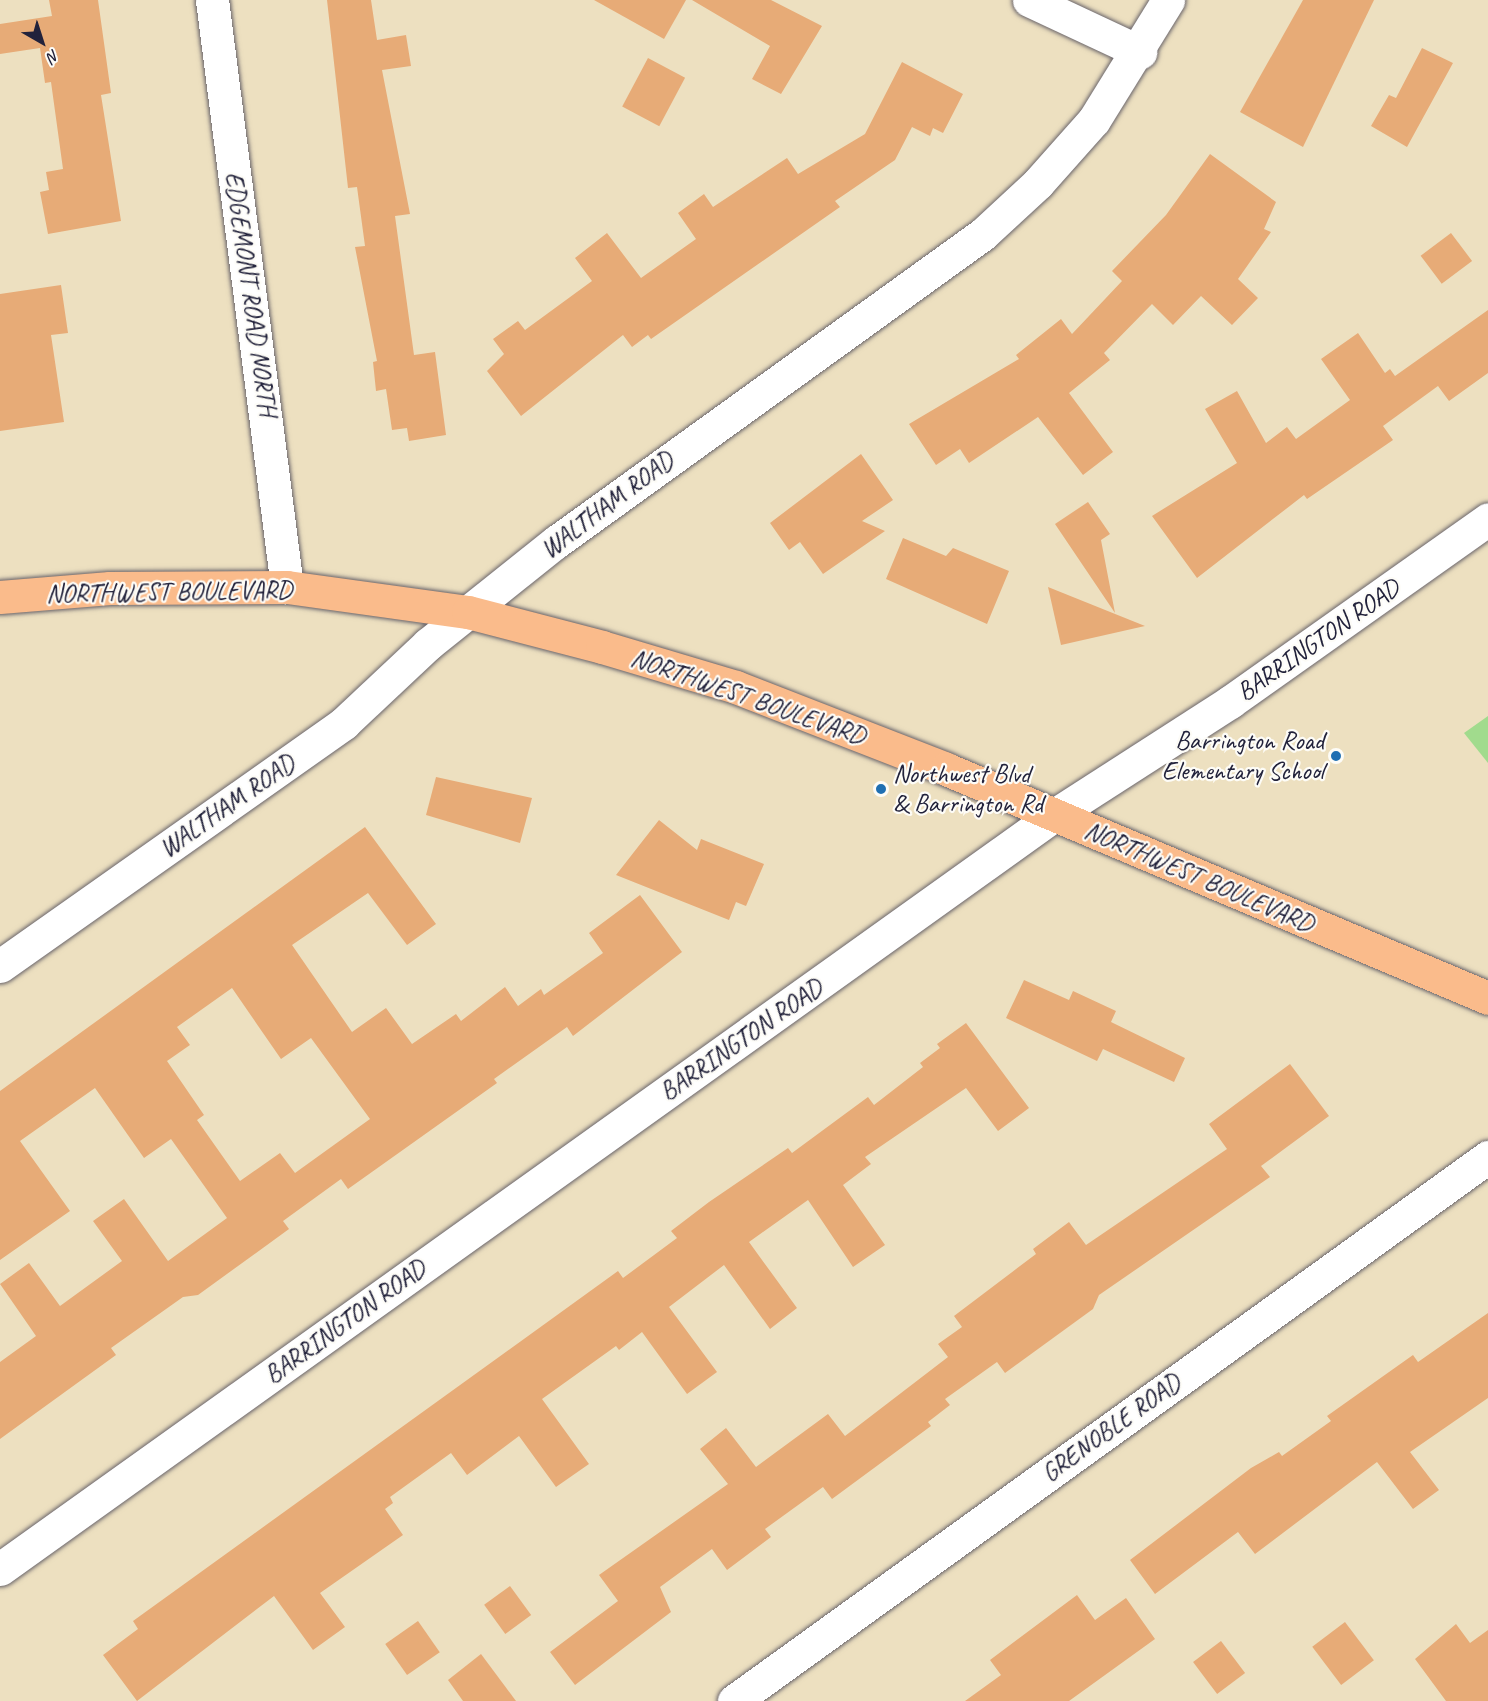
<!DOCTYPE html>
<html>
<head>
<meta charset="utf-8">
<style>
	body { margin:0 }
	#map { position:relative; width:1488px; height:1701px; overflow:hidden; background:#ede0c0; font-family:Caveat,sans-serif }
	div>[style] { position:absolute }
	.green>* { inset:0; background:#a1db8d }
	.building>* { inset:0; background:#e7ab77; transform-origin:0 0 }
	.roads { filter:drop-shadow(0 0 2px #69646a) drop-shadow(0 0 2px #69646a) }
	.minor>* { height:33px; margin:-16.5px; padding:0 16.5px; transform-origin:16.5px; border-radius:16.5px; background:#fff }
	.major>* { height:33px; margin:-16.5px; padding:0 16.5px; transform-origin:16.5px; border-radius:16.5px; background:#fabb8b }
	.dots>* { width:16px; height:16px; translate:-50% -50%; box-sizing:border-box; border:3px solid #fdfcf7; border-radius:50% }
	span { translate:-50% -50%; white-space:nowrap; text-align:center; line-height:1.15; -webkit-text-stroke:4.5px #fdfcf7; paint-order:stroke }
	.street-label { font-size:26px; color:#22223b }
	.poi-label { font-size:26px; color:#22223b }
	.right { translate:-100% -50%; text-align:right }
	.left { translate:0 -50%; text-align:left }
	.north { position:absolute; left:12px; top:12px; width:60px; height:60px; -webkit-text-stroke:4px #fdfcf7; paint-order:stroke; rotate:141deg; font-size:16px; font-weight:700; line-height:24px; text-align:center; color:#22223b }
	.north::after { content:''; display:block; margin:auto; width:21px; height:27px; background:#22223b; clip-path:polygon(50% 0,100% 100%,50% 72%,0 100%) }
</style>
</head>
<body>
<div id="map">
	<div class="green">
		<i style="clip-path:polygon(1488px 716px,1488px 763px,1464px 733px)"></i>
	</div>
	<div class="building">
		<i style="clip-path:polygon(49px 0,98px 0,111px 93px,101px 95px,121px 221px,48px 234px,40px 192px,49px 190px,46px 172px,63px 169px,51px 82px,45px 83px,40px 48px,0 54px,0 24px,52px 16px)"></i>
		<i style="clip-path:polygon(327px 0,371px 0,377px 40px,406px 35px,411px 66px,382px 70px,410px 214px,395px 216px,414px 355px,435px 352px,446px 435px,409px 441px,407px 428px,392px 430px,386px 389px,376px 391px,373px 362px,377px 361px,355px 247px,365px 246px,357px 187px,348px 188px)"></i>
		<i style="clip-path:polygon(594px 0,686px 0,664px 39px)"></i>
		<i style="clip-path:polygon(692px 0,771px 0,822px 26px,781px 94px,752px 79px,770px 46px)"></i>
		<i style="clip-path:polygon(1303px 0,1374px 0,1303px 147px,1240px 112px)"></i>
		<i style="clip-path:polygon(1422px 48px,1453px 63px,1407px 147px,1371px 126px,1389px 95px,1396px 98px)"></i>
		<i style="left:648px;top:58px;width:42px;height:55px;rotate:28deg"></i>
		<i style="clip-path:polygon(902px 62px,963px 94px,943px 133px,933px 128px,930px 136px,912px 127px,895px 160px,835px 201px,840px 207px,651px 339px,648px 335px,632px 347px,623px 335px,521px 416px,487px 371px,504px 354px,493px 339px,518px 321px,525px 330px,592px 281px,575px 258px,607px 233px,641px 278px,696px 239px,678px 213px,704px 194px,713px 207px,787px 158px,798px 174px,865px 134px)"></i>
		<i style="clip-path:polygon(1210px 154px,1276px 202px,1264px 229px,1271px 232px,1238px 279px,1258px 298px,1232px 325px,1201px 296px,1173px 325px,1152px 304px,1104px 353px,1110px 360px,1069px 393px,1113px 452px,1083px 475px,1038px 417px,969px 463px,960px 449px,936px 465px,909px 424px,1019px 359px,1016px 355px,1061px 319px,1072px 334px,1122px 281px,1112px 271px,1166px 215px)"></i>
		<i style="left:1451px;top:233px;width:35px;height:38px;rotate:53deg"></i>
		<i style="clip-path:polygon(61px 285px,68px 333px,51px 335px,64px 422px,0 431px,0 294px)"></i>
		<i style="clip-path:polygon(1488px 310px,1488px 373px,1449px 401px,1438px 386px,1383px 426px,1393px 440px,1307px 499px,1304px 495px,1197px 578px,1152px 516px,1237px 463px,1205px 409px,1237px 391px,1266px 443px,1287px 427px,1296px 439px,1350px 400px,1321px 359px,1358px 333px,1385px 373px,1390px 369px,1395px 376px)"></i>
		<i style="clip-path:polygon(861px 454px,893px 500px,862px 521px,885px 531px,823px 574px,800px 542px,789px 550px,770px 523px)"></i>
		<i style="clip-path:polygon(1088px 502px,1110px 534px,1101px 540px,1115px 613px,1055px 524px)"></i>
		<i style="clip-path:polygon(903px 538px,946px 556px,953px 548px,1009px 571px,987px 624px,886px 579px)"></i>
		<i style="clip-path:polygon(1048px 587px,1145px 626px,1061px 645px)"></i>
		<i style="clip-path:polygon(436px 777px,532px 798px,520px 843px,426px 815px)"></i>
		<i style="clip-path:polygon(659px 820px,697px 850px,701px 839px,764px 864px,746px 906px,736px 902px,729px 920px,616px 875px)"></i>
		<i style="clip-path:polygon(evenodd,365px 827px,436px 924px,407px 945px,368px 893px,292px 945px,352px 1032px,386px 1008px,412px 1044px,456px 1014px,461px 1021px,505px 987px,518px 1006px,541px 989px,544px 995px,603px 953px,589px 933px,640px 895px,682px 952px,573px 1036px,567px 1027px,494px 1079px,497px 1083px,348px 1189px,341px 1179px,283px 1221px,289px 1229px,198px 1295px,183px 1297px,111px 1348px,116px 1355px,0 1439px,0 1362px,36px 1336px,0 1284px,29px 1263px,60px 1306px,122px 1261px,93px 1221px,124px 1199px,168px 1261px,227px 1218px,171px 1139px,144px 1158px,95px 1088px,20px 1141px,70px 1211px,0 1260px,0 1091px,365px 827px,232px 988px,281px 1059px,311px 1038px,370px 1119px,295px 1173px,280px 1153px,240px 1181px,197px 1120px,204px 1115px,167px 1061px,190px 1045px,177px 1027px,232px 988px)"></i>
		<i style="clip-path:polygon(1024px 980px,1069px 1000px,1073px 991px,1116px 1011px,1111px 1022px,1185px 1058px,1174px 1082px,1103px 1049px,1097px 1061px,1006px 1018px)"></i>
		<i style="clip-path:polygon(966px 1023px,1029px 1108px,998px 1131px,966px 1088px,865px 1157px,871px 1164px,843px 1185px,885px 1245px,853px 1267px,808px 1200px,749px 1242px,797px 1308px,770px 1329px,724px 1265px,669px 1307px,717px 1372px,687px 1394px,642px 1332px,619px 1350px,616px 1346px,542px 1399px,589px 1464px,556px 1487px,519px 1436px,467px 1475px,451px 1453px,390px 1497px,393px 1503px,385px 1509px,403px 1535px,320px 1593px,345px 1627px,313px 1650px,274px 1596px,137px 1701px,103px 1655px,138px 1629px,133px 1621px,618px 1271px,623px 1278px,677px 1238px,671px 1231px,709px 1202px,788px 1148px,792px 1153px,868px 1097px,874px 1105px,923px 1067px,920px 1063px,940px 1048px,937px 1044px)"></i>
		<i style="clip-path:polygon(1290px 1064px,1329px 1116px,1261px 1166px,1270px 1177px,1099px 1295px,1093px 1309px,1005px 1373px,997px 1362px,945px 1399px,950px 1405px,928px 1422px,931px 1426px,832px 1499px,823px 1487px,765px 1529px,771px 1537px,727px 1570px,712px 1549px,660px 1587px,671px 1612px,575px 1685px,550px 1652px,618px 1601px,599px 1575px,728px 1484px,700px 1449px,726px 1428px,756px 1467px,828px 1414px,845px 1436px,948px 1357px,938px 1344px,962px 1327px,954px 1316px,1036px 1254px,1033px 1249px,1069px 1222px,1086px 1245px,1227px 1149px,1209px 1124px)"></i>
		<i style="clip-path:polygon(1488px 1313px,1488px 1398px,1410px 1452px,1439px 1490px,1413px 1509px,1377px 1462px,1255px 1554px,1238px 1532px,1155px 1594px,1130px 1560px,1251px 1468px,1279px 1452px,1282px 1456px,1331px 1421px,1327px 1416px,1413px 1355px,1418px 1362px)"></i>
		<i style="left:510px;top:1586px;width:36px;height:32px;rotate:54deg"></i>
		<i style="clip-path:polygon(1077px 1595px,1095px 1620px,1126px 1598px,1155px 1639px,1069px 1701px,965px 1701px,1001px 1675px,990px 1660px)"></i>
		<i style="left:418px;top:1621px;width:38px;height:40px;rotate:55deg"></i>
		<i style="left:1345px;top:1622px;width:48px;height:41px;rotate:53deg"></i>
		<i style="clip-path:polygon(1456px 1624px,1470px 1643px,1488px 1630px,1488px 1701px,1446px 1701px,1415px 1659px)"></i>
		<i style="left:1221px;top:1641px;width:40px;height:35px;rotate:53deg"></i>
		<i style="clip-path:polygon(481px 1654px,516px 1701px,463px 1701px,448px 1680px)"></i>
	</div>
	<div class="roads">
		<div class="minor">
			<i style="left:212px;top:0;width:592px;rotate:82.72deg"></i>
			<i style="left:1029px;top:0;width:123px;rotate:25.1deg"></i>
			<i style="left:0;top:966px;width:421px;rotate:-35.2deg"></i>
			<i style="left:344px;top:723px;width:115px;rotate:-43.2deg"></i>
			<i style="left:428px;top:644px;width:164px;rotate:-38.6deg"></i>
			<i style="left:556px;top:542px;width:526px;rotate:-35.8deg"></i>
			<i style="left:983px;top:234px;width:75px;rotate:-42.8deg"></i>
			<i style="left:1038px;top:183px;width:84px;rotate:-48.4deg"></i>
			<i style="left:1094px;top:120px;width:141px;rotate:-58.3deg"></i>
			<i style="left:0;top:1569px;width:1295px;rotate:-35.57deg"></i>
			<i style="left:1053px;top:816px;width:211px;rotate:-32.8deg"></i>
			<i style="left:1230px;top:702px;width:316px;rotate:-35.3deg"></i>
			<i style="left:734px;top:1701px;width:930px;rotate:-35.81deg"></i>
		</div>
		<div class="major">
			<i style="left:0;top:597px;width:110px;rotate:-4.7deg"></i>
			<i style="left:110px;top:588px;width:177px;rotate:-0.3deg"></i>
			<i style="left:287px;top:587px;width:183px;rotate:7.9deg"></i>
			<i style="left:468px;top:612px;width:138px;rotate:14.6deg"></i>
			<i style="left:602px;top:647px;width:140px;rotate:16.6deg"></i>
			<i style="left:736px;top:687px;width:225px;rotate:21.3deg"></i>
			<i style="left:946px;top:769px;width:588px;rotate:22.9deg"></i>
		</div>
	</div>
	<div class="dots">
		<i style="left:1336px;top:756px;background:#1f6fb2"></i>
		<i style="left:881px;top:789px;background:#1f6fb2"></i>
	</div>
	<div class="street-label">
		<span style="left:251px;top:294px;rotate:82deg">EDGEMONT ROAD NORTH</span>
		<span style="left:607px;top:505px;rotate:-37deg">WALTHAM ROAD</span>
		<span style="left:169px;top:592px;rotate:-1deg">NORTHWEST BOULEVARD</span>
		<span style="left:1318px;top:640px;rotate:-35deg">BARRINGTON ROAD</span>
		<span style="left:748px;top:697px;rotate:19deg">NORTHWEST BOULEVARD</span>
		<span style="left:227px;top:806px;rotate:-35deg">WALTHAM ROAD</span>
		<span style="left:1199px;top:877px;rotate:23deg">NORTHWEST BOULEVARD</span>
		<span style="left:741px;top:1040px;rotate:-35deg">BARRINGTON ROAD</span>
		<span style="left:345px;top:1322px;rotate:-36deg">BARRINGTON ROAD</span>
		<span style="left:1111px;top:1428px;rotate:-36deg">GRENOBLE ROAD</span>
	</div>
	<div class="poi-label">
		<span class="right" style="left:1324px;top:756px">Barrington Road<br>Elementary School</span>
		<span class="left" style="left:893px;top:789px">Northwest Blvd<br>&amp; Barrington Rd</span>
	</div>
	<div class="north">N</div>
</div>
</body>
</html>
